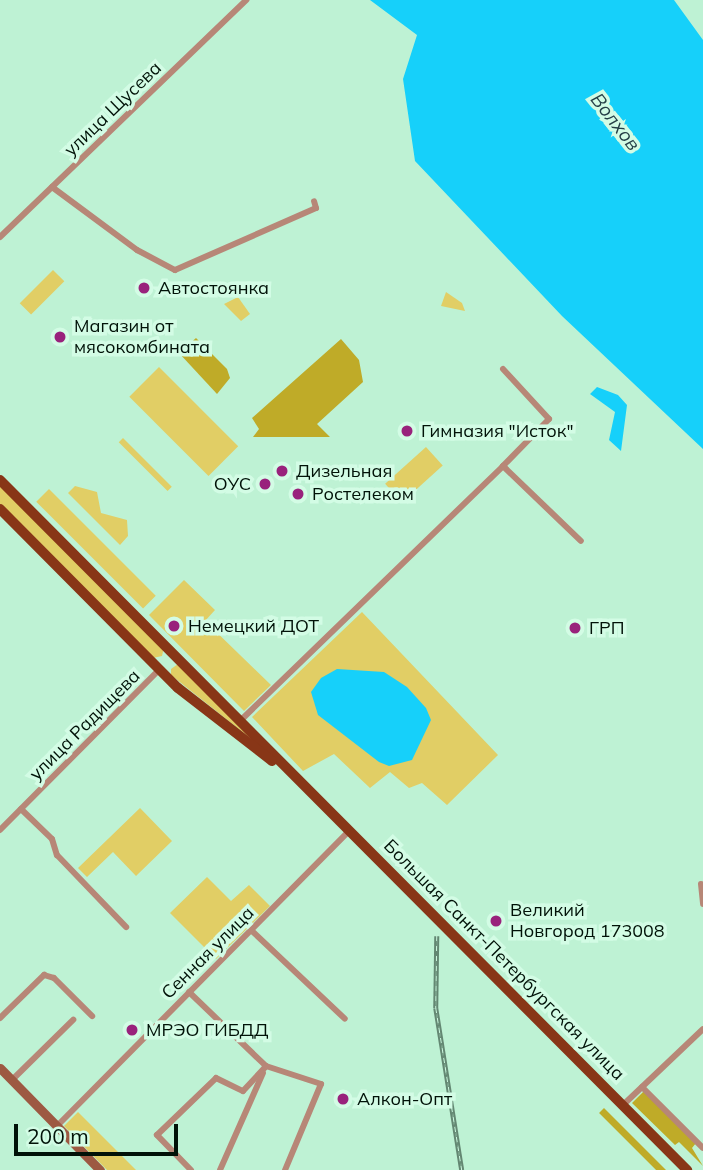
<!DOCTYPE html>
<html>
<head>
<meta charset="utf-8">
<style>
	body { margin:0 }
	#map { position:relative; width:703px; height:1170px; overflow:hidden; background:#bef2d4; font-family:Mulish,sans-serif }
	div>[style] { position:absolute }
	.green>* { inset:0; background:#e1ce65; transform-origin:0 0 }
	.forest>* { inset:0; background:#bfab28; transform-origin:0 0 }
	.water>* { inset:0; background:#16d0fa }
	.minor>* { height:6px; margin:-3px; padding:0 3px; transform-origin:3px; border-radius:3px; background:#b78777 }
	.secondary>* { height:9px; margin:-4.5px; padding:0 4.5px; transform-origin:4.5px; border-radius:4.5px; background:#9d5942 }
	.primary>* { height:10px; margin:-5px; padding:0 5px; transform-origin:5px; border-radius:5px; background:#883617 }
	.rail>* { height:4.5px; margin-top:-2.25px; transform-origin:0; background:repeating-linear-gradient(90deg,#d3fce5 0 5px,#638772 0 10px); box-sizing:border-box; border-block:2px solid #638772 }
	.dots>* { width:19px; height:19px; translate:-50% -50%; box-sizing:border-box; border:4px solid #d3fce5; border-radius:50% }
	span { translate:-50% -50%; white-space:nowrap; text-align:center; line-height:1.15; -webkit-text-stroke:7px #d3fce5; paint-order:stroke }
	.street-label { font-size:18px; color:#011208 }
	.poi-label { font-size:18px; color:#011208 }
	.left { translate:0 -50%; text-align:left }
	.right { translate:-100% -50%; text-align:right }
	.water-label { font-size:19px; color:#253f47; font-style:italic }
	.scale { position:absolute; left:14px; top:1124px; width:164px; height:32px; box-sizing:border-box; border:4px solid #011208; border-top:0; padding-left:9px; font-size:21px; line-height:24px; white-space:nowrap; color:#011208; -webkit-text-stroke:5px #d3fce5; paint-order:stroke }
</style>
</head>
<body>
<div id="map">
	<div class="green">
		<i style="left:53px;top:270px;width:16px;height:47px;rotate:45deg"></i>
		<i style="clip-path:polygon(446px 292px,462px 303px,465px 311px,441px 306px)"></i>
		<i style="clip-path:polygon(238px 297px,250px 314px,241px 321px,224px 304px)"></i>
		<i style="left:159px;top:367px;width:112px;height:42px;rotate:45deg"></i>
		<i style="left:123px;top:438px;width:69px;height:6px;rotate:45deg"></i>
		<i style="left:426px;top:447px;width:25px;height:55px;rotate:48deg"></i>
		<i style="clip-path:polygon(0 483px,164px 647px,162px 656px,153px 658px,0 504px)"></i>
		<i style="clip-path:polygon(75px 486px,97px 492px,101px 513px,127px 520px,128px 536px,120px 545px,68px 493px)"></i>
		<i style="left:49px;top:489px;width:151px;height:18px;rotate:45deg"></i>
		<i style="clip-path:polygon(184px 580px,215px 610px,205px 621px,271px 685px,244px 711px,149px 615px)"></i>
		<i style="clip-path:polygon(362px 612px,498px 755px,447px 805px,422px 783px,409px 788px,390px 772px,370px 788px,334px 754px,303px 771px,252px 717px)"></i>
		<i style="clip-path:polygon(178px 664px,264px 749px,171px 675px,171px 669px)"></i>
		<i style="clip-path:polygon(140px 808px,172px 841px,136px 876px,113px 852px,87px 877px,78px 868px)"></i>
		<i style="clip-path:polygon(207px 877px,231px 901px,249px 885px,270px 906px,216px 959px,170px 913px)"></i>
		<i style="clip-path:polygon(78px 1112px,136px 1170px,107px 1170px,64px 1126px)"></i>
	</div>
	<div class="forest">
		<i style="clip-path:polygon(196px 338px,227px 369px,230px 378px,217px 394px,179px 353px)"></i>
		<i style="clip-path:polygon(341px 339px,359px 360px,363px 382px,317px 424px,330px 437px,253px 437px,259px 429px,252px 418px)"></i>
		<i style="clip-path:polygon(644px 1091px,696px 1143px,692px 1148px,703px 1166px,679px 1142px,675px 1145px,632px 1103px)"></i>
		<i style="left:604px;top:1108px;width:88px;height:7px;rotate:45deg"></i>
	</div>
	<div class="water">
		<i style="clip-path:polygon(370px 0,674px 0,703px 40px,703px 449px,562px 316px,415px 161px,403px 79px,417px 35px)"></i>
		<i style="clip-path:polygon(597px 387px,618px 395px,627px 405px,621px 451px,609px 440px,615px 412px,590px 394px)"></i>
		<i style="clip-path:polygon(337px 669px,384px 672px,407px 687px,426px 708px,431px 720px,412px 760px,389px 766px,379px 762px,318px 715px,311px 692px,321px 678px)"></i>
	</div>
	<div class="minor">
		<i style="left:52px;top:187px;width:106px;rotate:36.5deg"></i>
		<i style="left:137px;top:250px;width:43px;rotate:27.8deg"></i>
		<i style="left:175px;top:270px;width:154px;rotate:-23.7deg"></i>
		<i style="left:316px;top:208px;width:7px;rotate:-106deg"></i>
		<i style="left:0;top:237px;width:342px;rotate:-43.9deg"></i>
		<i style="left:503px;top:369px;width:68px;rotate:47.4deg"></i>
		<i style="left:549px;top:419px;width:66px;rotate:134.4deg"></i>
		<i style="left:240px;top:721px;width:366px;rotate:-44.1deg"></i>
		<i style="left:503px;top:466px;width:108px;rotate:43.9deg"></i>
		<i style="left:21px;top:809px;width:43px;rotate:44.1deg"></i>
		<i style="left:52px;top:839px;width:17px;rotate:73deg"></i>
		<i style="left:57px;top:855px;width:100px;rotate:46.2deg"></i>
		<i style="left:0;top:830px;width:227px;rotate:-45.2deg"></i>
		<i style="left:701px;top:884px;width:20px;rotate:84deg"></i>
		<i style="left:251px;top:930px;width:129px;rotate:43.4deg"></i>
		<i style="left:189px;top:992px;width:107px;rotate:43.9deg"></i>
		<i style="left:266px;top:1066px;width:58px;rotate:18.1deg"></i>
		<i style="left:321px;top:1084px;width:93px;rotate:112.7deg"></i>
		<i style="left:0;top:1018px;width:62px;rotate:-44.3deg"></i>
		<i style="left:44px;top:975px;width:10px;rotate:17deg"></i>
		<i style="left:54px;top:978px;width:54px;rotate:45deg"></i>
		<i style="left:12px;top:1080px;width:86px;rotate:-44.5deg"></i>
		<i style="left:642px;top:1087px;width:86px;rotate:45deg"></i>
		<i style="left:623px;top:1105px;width:110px;rotate:-43.5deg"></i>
		<i style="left:57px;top:1126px;width:416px;rotate:-45.3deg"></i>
		<i style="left:191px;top:1170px;width:49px;rotate:-134.2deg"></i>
		<i style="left:157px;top:1135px;width:82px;rotate:-44deg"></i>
		<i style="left:216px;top:1078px;width:30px;rotate:26deg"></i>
		<i style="left:243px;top:1091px;width:34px;rotate:-47deg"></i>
		<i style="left:220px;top:1170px;width:106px;rotate:-66.1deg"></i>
	</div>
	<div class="secondary">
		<i style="left:0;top:1068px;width:143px;rotate:45.6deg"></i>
	</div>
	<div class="primary">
		<i style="left:0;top:480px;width:974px;rotate:45.12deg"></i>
		<i style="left:0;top:509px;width:252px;rotate:45.2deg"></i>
		<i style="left:178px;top:688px;width:119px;rotate:37.8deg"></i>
	</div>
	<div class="rail">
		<i style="left:437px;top:936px;width:72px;rotate:90.8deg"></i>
		<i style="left:436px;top:1008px;width:164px;rotate:80.9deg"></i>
	</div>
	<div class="dots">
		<i style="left:144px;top:288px;background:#99227c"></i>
		<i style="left:60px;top:337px;background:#99227c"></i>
		<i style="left:407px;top:431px;background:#99227c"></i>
		<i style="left:282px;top:471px;background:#99227c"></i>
		<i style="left:265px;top:484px;background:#99227c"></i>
		<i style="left:298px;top:494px;background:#99227c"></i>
		<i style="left:174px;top:626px;background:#99227c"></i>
		<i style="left:575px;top:628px;background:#99227c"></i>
		<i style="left:496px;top:921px;background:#99227c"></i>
		<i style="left:132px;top:1030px;background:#99227c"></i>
		<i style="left:343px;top:1099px;background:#99227c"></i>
	</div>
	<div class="street-label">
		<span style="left:113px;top:109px;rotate:-44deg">улица Щусева</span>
		<span style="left:85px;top:725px;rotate:-45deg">улица Радищева</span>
		<span style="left:208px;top:953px;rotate:-45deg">Сенная улица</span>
		<span style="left:504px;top:960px;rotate:45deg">Большая Санкт-Петербургская улица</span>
	</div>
	<div class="poi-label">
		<span class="left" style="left:158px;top:288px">Автостоянка</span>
		<span class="left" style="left:74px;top:337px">Магазин от<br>мясокомбината</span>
		<span class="left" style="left:421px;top:431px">Гимназия "Исток"</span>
		<span class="left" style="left:296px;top:471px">Дизельная</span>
		<span class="right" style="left:251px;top:484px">ОУС</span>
		<span class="left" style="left:312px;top:494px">Ростелеком</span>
		<span class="left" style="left:188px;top:626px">Немецкий ДОТ</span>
		<span class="left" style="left:589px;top:628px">ГРП</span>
		<span class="left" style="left:510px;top:921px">Великий<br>Новгород 173008</span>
		<span class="left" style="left:146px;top:1030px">МРЭО ГИБДД</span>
		<span class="left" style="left:357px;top:1099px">Алкон-Опт</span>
	</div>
	<div class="water-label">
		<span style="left:615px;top:122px;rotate:52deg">Волхов</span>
	</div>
	<div class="scale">200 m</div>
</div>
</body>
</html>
